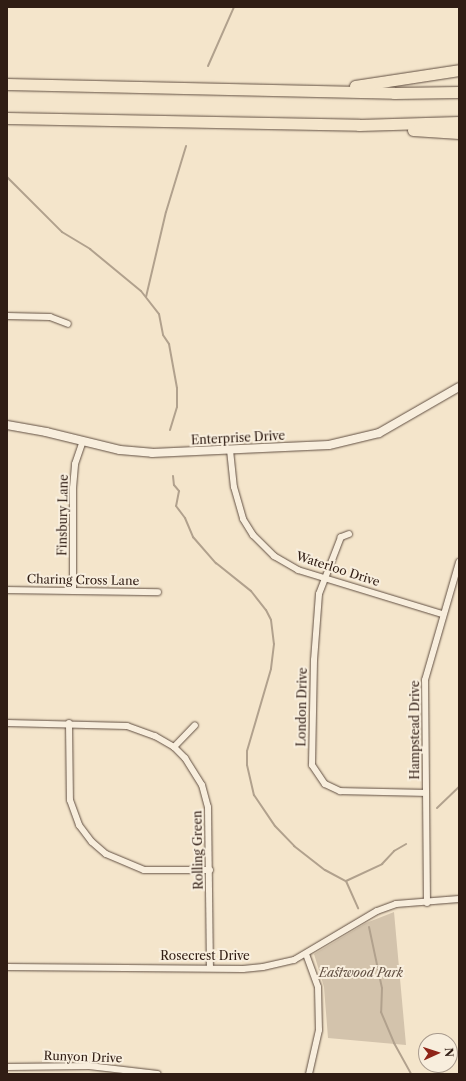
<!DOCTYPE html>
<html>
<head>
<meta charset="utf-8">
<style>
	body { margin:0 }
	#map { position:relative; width:466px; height:1081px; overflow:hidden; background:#f4e5cb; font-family:"Libre Caslon Text",serif }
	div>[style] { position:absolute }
	.green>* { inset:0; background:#d3c3ac }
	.stream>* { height:2px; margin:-1px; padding:0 1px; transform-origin:1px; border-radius:1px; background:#b1a18d }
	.roads { filter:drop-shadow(0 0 1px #614f42) drop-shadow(0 0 1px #614f42) }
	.minor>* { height:6px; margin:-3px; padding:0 3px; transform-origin:3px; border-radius:3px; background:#f8eedd }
	.tertiary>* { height:8px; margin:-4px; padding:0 4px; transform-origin:4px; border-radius:4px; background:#f8eedd }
	.motorway>* { height:11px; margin:-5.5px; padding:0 5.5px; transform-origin:5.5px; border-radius:5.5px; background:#f4e5cb }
	span { translate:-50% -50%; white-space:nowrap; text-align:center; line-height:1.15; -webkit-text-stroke:4px #f8eedd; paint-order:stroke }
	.street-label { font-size:12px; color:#301d14 }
	.park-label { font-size:12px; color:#614f42; font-style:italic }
	.frame { position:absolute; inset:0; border:8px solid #301d14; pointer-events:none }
	.north { position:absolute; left:418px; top:1033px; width:40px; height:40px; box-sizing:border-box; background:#f8eedd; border:1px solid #a89a8d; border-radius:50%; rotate:87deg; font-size:11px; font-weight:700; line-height:16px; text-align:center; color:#301d14 }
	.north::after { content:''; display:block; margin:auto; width:14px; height:18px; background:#8f2418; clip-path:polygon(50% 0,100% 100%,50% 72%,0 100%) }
</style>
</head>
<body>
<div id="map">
	<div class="green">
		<i style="clip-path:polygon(394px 912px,406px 1045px,328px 1038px,324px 987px,314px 954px,366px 923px)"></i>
	</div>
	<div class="stream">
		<i style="left:208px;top:66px;width:64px;rotate:-66.2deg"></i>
		<i style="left:7px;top:177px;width:78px;rotate:45deg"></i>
		<i style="left:62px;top:232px;width:33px;rotate:31deg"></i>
		<i style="left:90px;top:249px;width:66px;rotate:39.5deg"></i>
		<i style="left:141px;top:291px;width:29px;rotate:52deg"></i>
		<i style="left:159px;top:314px;width:21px;rotate:79deg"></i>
		<i style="left:163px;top:335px;width:11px;rotate:56deg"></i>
		<i style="left:169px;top:344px;width:45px;rotate:79.7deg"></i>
		<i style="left:177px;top:388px;width:19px;rotate:90deg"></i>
		<i style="left:177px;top:407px;width:24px;rotate:107deg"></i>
		<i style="left:146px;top:297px;width:87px;rotate:-76.8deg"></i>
		<i style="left:166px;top:212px;width:69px;rotate:-73.1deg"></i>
		<i style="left:173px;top:476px;width:9px;rotate:84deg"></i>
		<i style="left:174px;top:485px;width:8px;rotate:50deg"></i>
		<i style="left:179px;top:491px;width:15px;rotate:101deg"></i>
		<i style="left:176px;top:506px;width:15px;rotate:53deg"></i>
		<i style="left:185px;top:518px;width:21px;rotate:67deg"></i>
		<i style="left:193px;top:537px;width:35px;rotate:49deg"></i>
		<i style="left:216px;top:563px;width:45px;rotate:38.7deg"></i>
		<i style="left:251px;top:591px;width:24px;rotate:52deg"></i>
		<i style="left:266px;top:610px;width:11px;rotate:63deg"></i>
		<i style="left:271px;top:620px;width:24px;rotate:83deg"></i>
		<i style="left:274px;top:644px;width:25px;rotate:97deg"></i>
		<i style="left:271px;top:669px;width:85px;rotate:106.3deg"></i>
		<i style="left:247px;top:751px;width:14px;rotate:90deg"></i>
		<i style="left:247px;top:765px;width:31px;rotate:77deg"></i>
		<i style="left:254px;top:795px;width:37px;rotate:56deg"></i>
		<i style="left:275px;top:826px;width:28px;rotate:46deg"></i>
		<i style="left:294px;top:846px;width:39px;rotate:38deg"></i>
		<i style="left:325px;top:870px;width:24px;rotate:28deg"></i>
		<i style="left:346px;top:881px;width:30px;rotate:66deg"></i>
		<i style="left:437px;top:808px;width:30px;rotate:-44deg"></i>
		<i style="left:346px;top:881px;width:40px;rotate:-25deg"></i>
		<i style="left:382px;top:864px;width:18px;rotate:-47deg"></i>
		<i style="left:394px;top:851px;width:14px;rotate:-30deg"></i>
		<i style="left:369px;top:927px;width:62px;rotate:78deg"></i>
		<i style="left:382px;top:988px;width:24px;rotate:92deg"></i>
		<i style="left:381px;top:1012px;width:34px;rotate:67deg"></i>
		<i style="left:394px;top:1043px;width:35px;rotate:61deg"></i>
	</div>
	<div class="roads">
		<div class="minor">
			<i style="left:7px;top:316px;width:43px;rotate:1.3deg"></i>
			<i style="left:50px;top:317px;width:19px;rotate:21deg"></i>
			<i style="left:230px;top:450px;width:37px;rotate:84deg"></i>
			<i style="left:234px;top:487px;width:33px;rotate:74deg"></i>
			<i style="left:243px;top:519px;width:19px;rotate:58deg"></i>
			<i style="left:253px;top:535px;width:30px;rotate:45deg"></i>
			<i style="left:274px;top:556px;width:28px;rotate:30deg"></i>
			<i style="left:298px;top:570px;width:151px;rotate:17deg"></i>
			<i style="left:349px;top:534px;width:9px;rotate:159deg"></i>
			<i style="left:341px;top:537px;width:61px;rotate:111.1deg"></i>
			<i style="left:319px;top:594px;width:66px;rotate:94.3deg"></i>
			<i style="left:314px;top:660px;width:105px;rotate:91.1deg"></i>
			<i style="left:312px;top:765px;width:23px;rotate:56deg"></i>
			<i style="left:325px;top:784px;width:17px;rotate:25deg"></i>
			<i style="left:340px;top:791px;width:86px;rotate:1.3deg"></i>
			<i style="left:7px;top:590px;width:151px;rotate:0.8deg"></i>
			<i style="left:73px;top:591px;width:103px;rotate:-90deg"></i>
			<i style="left:73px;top:488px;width:24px;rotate:-85deg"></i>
			<i style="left:75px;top:464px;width:24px;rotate:-71deg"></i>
			<i style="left:7px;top:723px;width:120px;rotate:1.4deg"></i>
			<i style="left:127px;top:726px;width:30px;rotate:20deg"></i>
			<i style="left:155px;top:736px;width:22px;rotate:30deg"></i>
			<i style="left:174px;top:747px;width:16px;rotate:45deg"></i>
			<i style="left:185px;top:758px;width:32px;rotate:58deg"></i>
			<i style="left:202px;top:785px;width:23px;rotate:75deg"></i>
			<i style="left:208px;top:807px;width:160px;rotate:89.3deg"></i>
			<i style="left:69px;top:723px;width:77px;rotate:89.3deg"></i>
			<i style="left:70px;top:800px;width:27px;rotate:70deg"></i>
			<i style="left:79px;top:825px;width:21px;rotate:53deg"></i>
			<i style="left:92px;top:842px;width:18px;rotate:41deg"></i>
			<i style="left:106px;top:854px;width:41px;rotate:22.8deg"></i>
			<i style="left:144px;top:870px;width:66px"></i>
			<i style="left:174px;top:747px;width:30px;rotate:-46deg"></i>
			<i style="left:427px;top:903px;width:223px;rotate:-90.5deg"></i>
			<i style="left:425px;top:680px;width:123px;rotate:-73.9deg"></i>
			<i style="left:306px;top:954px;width:35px;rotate:70deg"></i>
			<i style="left:318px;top:987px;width:43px;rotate:88.7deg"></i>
			<i style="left:319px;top:1030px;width:45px;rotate:102.8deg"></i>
			<i style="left:7px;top:967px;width:236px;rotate:0.5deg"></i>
			<i style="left:243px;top:969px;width:20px;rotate:-6deg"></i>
			<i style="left:263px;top:967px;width:32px;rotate:-13deg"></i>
			<i style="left:294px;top:960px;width:96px;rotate:-30.6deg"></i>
			<i style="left:377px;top:911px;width:20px;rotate:-20deg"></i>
			<i style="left:396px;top:904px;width:63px;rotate:-4.5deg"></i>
			<i style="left:7px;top:1067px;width:82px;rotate:-0.7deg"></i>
			<i style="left:89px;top:1066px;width:69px;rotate:6.6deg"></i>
		</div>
		<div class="tertiary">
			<i style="left:7px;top:425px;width:40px;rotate:10deg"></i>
			<i style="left:46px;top:432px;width:76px;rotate:13.7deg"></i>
			<i style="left:120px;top:450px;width:32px;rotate:5deg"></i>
			<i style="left:152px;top:453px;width:177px;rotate:-2.6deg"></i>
			<i style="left:329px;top:445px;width:51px;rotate:-13.5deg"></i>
			<i style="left:379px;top:433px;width:92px;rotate:-29.9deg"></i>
		</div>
		<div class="motorway">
			<i style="left:7px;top:84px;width:387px;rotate:1.3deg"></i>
			<i style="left:394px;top:93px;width:65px;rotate:-0.9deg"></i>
			<i style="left:355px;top:86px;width:105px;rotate:-8.7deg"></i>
			<i style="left:7px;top:118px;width:352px;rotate:1.1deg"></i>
			<i style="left:359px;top:125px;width:100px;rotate:-1.7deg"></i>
			<i style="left:413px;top:130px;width:46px;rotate:3.7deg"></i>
		</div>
	</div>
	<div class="street-label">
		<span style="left:238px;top:438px;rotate:-3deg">Enterprise Drive</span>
		<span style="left:63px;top:515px;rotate:-89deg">Finsbury Lane</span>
		<span style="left:338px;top:569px;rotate:18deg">Waterloo Drive</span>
		<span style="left:83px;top:580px;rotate:1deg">Charing Cross Lane</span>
		<span style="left:302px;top:707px;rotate:-89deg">London Drive</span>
		<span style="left:415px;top:730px;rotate:-90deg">Hampstead Drive</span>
		<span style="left:198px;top:850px;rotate:-91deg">Rolling Green</span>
		<span style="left:205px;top:956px">Rosecrest Drive</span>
		<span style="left:83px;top:1057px;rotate:2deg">Runyon Drive</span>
	</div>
	<div class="park-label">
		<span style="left:361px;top:973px">Eastwood Park</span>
	</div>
	<div class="frame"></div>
	<div class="north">N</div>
</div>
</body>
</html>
